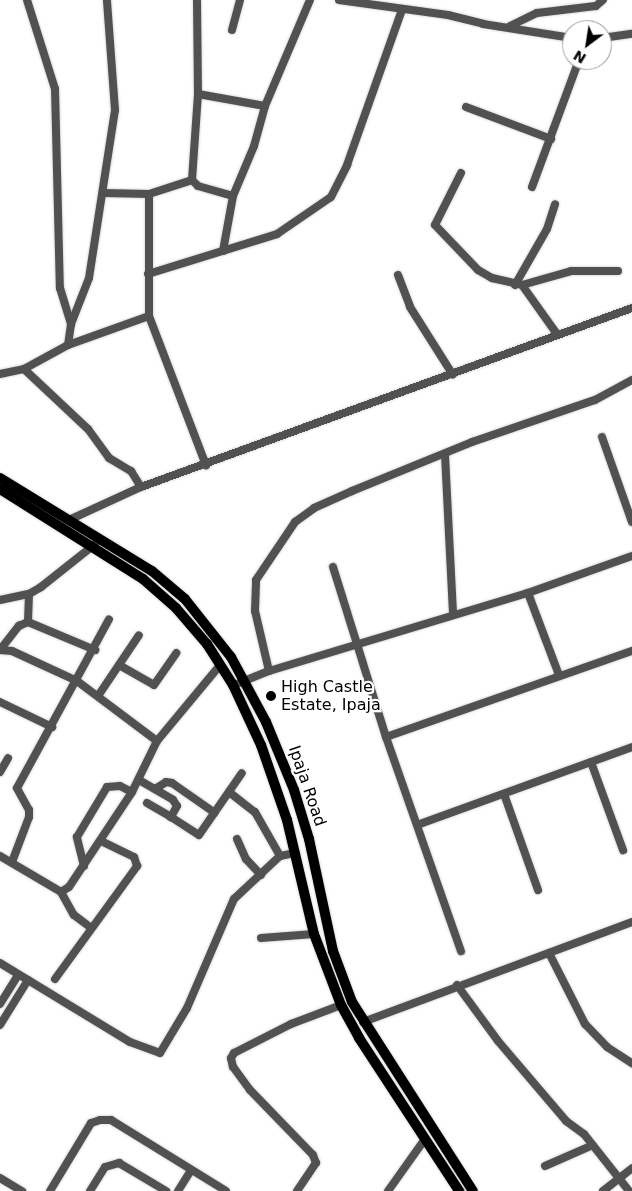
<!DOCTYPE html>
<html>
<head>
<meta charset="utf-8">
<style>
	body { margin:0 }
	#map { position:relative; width:632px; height:1191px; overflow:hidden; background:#fff; font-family:"DejaVu Sans",sans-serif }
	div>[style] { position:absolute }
	.roads { filter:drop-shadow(0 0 1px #dbdbdb) drop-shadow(0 0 1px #dbdbdb) }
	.minor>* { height:8px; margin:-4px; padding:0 4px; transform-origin:4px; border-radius:4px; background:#515151 }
	.major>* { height:10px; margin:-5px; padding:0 5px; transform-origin:5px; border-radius:5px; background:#000 }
	.dots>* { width:14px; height:14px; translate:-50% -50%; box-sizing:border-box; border:2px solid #fff; border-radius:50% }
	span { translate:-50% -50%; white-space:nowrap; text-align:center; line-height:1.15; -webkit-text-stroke:4.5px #fff; paint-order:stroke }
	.poi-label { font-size:16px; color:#000 }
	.left { translate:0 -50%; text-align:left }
	.street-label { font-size:16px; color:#000 }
	.north { position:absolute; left:562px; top:20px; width:50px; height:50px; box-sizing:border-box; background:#fff; border:1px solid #999; border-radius:50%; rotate:211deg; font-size:14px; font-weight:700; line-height:20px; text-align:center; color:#000 }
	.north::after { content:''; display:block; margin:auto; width:18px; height:22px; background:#000; clip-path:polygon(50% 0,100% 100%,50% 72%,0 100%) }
</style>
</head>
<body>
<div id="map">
	<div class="roads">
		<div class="minor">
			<i style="left:27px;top:0;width:93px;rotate:72.5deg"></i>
			<i style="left:55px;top:89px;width:199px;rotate:88.6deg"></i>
			<i style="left:60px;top:288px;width:38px;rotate:73deg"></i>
			<i style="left:71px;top:324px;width:21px;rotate:98deg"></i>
			<i style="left:197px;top:0;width:94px;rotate:89.4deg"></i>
			<i style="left:198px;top:94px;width:86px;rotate:94deg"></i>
			<i style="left:192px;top:180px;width:8px;rotate:45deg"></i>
			<i style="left:198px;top:186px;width:36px;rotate:16deg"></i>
			<i style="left:339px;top:0;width:110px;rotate:7.8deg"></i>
			<i style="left:448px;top:15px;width:36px;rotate:14deg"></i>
			<i style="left:483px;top:24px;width:90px;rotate:8.9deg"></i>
			<i style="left:510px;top:26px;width:30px;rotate:-26deg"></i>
			<i style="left:537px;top:13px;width:59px;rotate:-6.8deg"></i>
			<i style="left:596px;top:6px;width:9px;rotate:-41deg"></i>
			<i style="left:232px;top:30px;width:31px;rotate:-75deg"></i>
			<i style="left:602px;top:38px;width:30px;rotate:-8deg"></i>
			<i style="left:198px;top:94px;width:68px;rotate:10.2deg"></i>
			<i style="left:466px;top:107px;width:91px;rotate:20.6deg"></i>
			<i style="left:461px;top:173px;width:58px;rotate:116.6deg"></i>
			<i style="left:435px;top:225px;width:62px;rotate:46.3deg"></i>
			<i style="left:478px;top:270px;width:16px;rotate:30deg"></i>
			<i style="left:492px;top:278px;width:31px;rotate:13deg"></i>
			<i style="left:522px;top:285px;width:60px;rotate:54.5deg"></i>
			<i style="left:532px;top:187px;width:135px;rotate:-69.7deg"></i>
			<i style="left:104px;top:193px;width:45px;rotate:1.3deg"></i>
			<i style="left:149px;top:194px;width:45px;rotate:-18deg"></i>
			<i style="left:149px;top:194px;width:122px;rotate:90deg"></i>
			<i style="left:149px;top:316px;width:160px;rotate:69.1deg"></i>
			<i style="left:223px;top:251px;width:56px;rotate:-79.7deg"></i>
			<i style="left:233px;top:196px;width:54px;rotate:-67.2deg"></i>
			<i style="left:254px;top:146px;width:41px;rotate:-74.6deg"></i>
			<i style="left:265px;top:106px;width:115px;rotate:-67deg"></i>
			<i style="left:148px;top:274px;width:135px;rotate:-17.2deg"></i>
			<i style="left:277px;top:234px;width:65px;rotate:-34.4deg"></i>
			<i style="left:331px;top:197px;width:36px;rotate:-63deg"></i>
			<i style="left:347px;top:165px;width:164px;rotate:-70.5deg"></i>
			<i style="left:398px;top:275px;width:34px;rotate:69deg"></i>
			<i style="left:410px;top:307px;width:80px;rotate:57.7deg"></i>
			<i style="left:515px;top:285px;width:64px;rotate:-60.3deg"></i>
			<i style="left:547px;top:229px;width:26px;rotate:-72deg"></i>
			<i style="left:522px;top:285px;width:51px;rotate:-15.9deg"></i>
			<i style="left:571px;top:271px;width:47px"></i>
			<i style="left:71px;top:324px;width:49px;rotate:-68.6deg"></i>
			<i style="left:89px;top:278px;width:170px;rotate:-81.2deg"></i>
			<i style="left:115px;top:110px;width:110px;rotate:-94.2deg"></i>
			<i style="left:24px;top:369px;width:88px;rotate:43.2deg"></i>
			<i style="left:88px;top:429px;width:36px;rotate:54deg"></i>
			<i style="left:109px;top:458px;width:26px;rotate:31deg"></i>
			<i style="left:131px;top:471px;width:19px;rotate:58deg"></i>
			<i style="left:0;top:374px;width:25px;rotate:-12deg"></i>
			<i style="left:24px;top:369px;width:50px;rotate:-28.6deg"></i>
			<i style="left:68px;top:345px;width:86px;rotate:-19.7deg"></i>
			<i style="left:602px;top:437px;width:90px;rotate:70.6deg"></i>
			<i style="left:445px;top:455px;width:159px;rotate:87.1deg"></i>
			<i style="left:71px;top:519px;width:77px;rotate:-24.6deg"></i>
			<i style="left:141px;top:487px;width:523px;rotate:-20.03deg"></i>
			<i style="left:333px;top:567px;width:178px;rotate:72.7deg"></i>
			<i style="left:386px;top:737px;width:227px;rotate:70.7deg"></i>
			<i style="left:528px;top:593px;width:88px;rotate:69.3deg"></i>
			<i style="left:0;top:600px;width:30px;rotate:-12deg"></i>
			<i style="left:29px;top:594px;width:14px;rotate:-30deg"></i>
			<i style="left:41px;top:587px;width:69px;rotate:-38.5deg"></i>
			<i style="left:28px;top:622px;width:28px;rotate:-88deg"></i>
			<i style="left:0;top:650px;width:12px;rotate:5deg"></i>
			<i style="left:12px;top:651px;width:72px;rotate:24.8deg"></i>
			<i style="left:77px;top:681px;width:100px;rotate:36.9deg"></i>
			<i style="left:0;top:650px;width:31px;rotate:-52deg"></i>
			<i style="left:19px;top:626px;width:10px;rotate:-24deg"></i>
			<i style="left:28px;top:622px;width:73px;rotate:22.7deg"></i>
			<i style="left:119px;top:665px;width:40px;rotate:29.7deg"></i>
			<i style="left:154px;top:685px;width:39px;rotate:-55deg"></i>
			<i style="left:269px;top:671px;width:62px;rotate:-103.1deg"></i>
			<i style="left:255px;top:611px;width:31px;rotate:-88deg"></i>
			<i style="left:256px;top:580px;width:70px;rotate:-56.1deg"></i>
			<i style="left:295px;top:522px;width:24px;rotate:-36deg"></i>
			<i style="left:314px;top:508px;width:42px;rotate:-24.1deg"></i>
			<i style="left:352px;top:491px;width:130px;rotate:-22.2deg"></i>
			<i style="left:472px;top:442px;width:130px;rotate:-18.9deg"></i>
			<i style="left:595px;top:400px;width:42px;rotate:-28.4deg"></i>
			<i style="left:239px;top:683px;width:32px;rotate:-22deg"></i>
			<i style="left:269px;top:671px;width:270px;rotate:-16.8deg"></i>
			<i style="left:528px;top:593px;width:110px;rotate:-19.6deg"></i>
			<i style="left:98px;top:696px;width:73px;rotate:-56.1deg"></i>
			<i style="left:0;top:702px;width:58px;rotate:25.7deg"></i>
			<i style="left:386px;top:737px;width:261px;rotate:-19.3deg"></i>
			<i style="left:591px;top:762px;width:94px;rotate:70deg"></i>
			<i style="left:0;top:772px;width:16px;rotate:-60deg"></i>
			<i style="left:139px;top:780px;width:39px;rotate:30deg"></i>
			<i style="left:173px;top:800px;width:7px;rotate:56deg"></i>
			<i style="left:177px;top:806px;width:13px;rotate:119deg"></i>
			<i style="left:171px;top:817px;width:33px;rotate:33deg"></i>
			<i style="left:199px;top:835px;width:75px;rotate:-55.3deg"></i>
			<i style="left:155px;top:789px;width:13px;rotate:-32deg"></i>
			<i style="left:166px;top:782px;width:6px;rotate:9deg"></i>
			<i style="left:172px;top:783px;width:52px;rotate:34.9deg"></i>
			<i style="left:229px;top:792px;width:33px;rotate:38deg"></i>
			<i style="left:255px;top:812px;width:51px;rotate:60.4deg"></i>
			<i style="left:504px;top:794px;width:102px;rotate:70.5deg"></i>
			<i style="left:147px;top:803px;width:28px;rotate:30deg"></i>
			<i style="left:417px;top:825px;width:229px;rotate:-19.9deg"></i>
			<i style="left:237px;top:839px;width:22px;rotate:66deg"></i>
			<i style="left:246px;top:859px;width:22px;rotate:47deg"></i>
			<i style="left:0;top:856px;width:71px;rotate:30.5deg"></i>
			<i style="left:61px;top:892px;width:9px;rotate:-32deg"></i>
			<i style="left:69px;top:887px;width:114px;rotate:-56.4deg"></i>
			<i style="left:132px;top:792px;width:57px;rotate:-63.9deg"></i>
			<i style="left:157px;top:741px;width:99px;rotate:-50.3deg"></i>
			<i style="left:12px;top:862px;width:48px;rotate:-69.3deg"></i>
			<i style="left:29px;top:817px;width:7px;rotate:-90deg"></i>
			<i style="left:29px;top:810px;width:25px;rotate:-119deg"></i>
			<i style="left:17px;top:788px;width:192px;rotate:-61.4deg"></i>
			<i style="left:84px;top:866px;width:30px;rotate:-104deg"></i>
			<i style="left:77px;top:837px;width:58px;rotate:-59deg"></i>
			<i style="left:107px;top:787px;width:13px;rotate:-4deg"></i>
			<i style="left:120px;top:786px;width:13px;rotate:27deg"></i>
			<i style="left:61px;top:892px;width:26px;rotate:61deg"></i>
			<i style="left:74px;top:915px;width:21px;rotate:37deg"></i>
			<i style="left:261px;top:938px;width:53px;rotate:-4.3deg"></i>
			<i style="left:549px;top:953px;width:80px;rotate:63.1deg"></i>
			<i style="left:585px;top:1024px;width:32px;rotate:46deg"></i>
			<i style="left:607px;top:1047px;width:30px;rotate:33deg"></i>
			<i style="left:0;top:963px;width:152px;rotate:31.3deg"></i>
			<i style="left:130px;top:1042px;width:32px;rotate:20deg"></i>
			<i style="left:160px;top:1053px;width:52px;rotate:-59deg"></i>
			<i style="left:187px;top:1008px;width:119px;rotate:-66.7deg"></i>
			<i style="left:234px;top:899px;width:63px;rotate:-43.1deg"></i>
			<i style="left:280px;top:856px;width:16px;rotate:-11deg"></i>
			<i style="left:55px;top:979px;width:140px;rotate:-54deg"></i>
			<i style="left:137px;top:866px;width:9px;rotate:-108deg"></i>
			<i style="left:134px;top:857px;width:37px;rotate:-154deg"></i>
			<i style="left:457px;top:985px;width:69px;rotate:53.8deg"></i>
			<i style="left:498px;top:1041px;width:105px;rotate:49.6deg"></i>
			<i style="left:566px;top:1121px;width:22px;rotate:36deg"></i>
			<i style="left:584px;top:1134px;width:73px;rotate:51.7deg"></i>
			<i style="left:0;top:1004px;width:34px;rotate:-58deg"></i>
			<i style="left:363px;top:1022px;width:287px;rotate:-20.4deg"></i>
			<i style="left:0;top:1025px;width:53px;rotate:-58.1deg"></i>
			<i style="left:545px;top:1166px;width:52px;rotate:-23.6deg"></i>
			<i style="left:0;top:1178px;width:26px;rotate:31deg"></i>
			<i style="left:50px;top:1191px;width:79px;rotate:-58.9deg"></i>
			<i style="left:91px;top:1123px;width:9px;rotate:-18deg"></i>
			<i style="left:100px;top:1120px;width:11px"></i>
			<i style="left:111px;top:1120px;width:135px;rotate:31.7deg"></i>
			<i style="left:90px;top:1191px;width:28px;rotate:-58deg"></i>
			<i style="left:105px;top:1167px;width:15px;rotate:-16deg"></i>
			<i style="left:119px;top:1163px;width:55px;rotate:30.8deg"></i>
			<i style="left:178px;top:1191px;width:25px;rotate:-58deg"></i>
			<i style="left:297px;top:1191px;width:34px;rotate:-56deg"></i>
			<i style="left:316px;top:1163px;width:9px;rotate:-111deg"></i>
			<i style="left:313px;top:1155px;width:91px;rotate:-134.1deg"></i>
			<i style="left:250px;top:1090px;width:29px;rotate:-126deg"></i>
			<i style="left:233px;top:1067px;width:9px;rotate:-103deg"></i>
			<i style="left:231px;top:1058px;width:6px;rotate:-59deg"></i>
			<i style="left:234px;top:1053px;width:64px;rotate:-27deg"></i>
			<i style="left:291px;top:1024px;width:53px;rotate:-20.8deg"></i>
			<i style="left:388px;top:1191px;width:64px;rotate:-54.6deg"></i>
			<i style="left:603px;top:1191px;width:37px;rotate:-38deg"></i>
		</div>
		<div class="major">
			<i style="left:0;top:478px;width:178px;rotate:31.5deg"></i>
			<i style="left:152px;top:571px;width:43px;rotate:40.3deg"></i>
			<i style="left:185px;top:599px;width:74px;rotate:51.6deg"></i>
			<i style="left:231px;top:657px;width:74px;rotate:61.7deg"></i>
			<i style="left:266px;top:722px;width:74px;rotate:67.6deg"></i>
			<i style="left:294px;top:790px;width:51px;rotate:73deg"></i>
			<i style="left:309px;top:839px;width:115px;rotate:77.9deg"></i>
			<i style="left:333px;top:951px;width:54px;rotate:69.6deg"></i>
			<i style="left:352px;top:1002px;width:224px;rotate:57.4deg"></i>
			<i style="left:0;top:489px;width:169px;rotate:32.2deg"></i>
			<i style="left:143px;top:579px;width:44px;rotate:41.3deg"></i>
			<i style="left:176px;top:608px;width:48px;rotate:49.3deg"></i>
			<i style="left:207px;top:644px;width:49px;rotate:57.6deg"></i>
			<i style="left:233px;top:685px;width:66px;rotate:65deg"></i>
			<i style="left:261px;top:745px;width:79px;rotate:70.9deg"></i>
			<i style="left:287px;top:820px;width:117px;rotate:76.7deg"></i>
			<i style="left:314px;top:934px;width:76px;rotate:69.2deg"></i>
			<i style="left:341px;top:1005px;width:38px;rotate:61deg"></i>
			<i style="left:359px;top:1038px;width:183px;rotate:56.8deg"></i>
		</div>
	</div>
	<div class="dots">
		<i style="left:271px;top:696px;background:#000"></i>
	</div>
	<div class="poi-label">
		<span class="left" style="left:281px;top:696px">High Castle<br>Estate, Ipaja</span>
	</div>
	<div class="street-label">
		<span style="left:307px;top:786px;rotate:71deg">Ipaja Road</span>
	</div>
	<div class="north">N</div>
</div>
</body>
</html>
